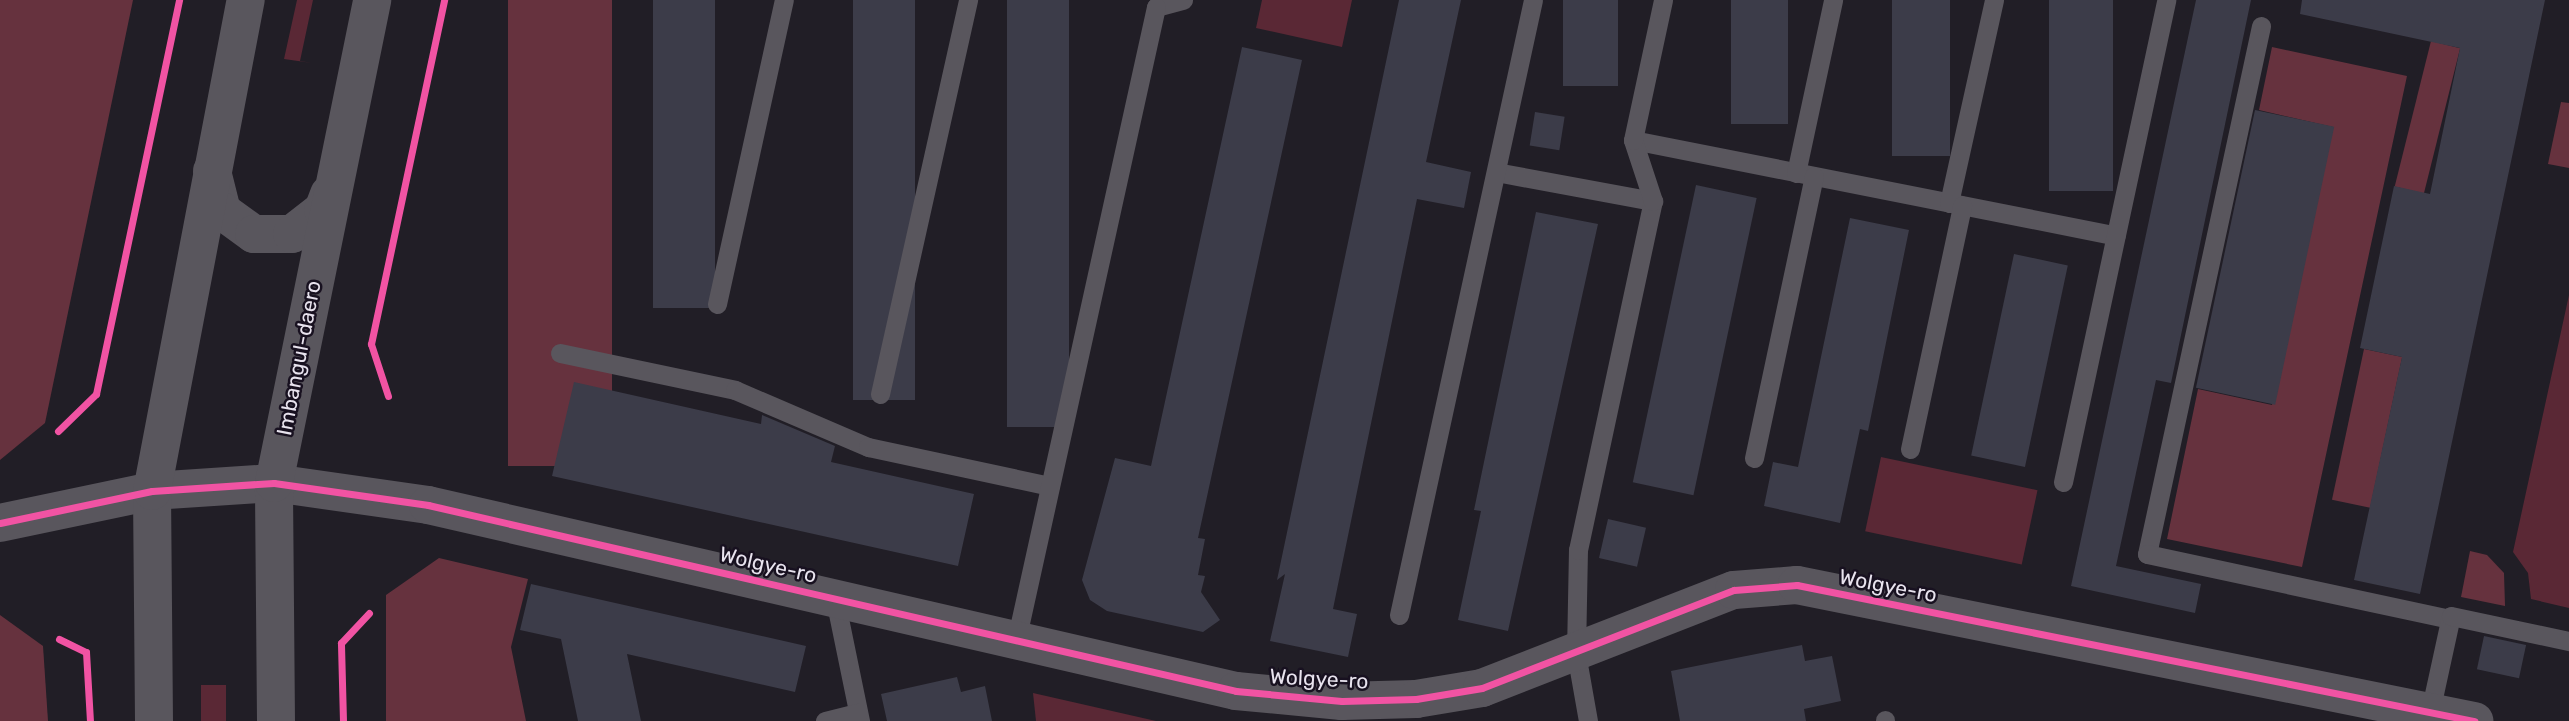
<!DOCTYPE html>
<html>
<head>
<meta charset="utf-8">
<style>
	body { margin:0 }
	#map { position:relative; width:2569px; height:721px; overflow:hidden; background:#211e26; font-family:Rubik,sans-serif }
	div>[style] { position:absolute }
	.green>* { inset:0; background:#5a2835; transform-origin:0 0 }
	.forest>* { inset:0; background:#66323e; transform-origin:0 0 }
	.building>* { inset:0; background:#3c3c49; transform-origin:0 0 }
	.service>* { height:19px; margin:-9.5px; padding:0 9.5px; transform-origin:9.5px; border-radius:9.5px; background:#59565d }
	.minor>* { height:38px; margin:-19px; padding:0 19px; transform-origin:19px; border-radius:19px; background:#59565d }
	.tertiary>* { height:38px; margin:-19px; padding:0 19px; transform-origin:19px; border-radius:19px; background:#59565d }
	.secondary>* { height:38px; margin:-19px; padding:0 19px; transform-origin:19px; border-radius:19px; background:#59565d }
	.cycleway>* { height:7px; margin:-3.5px; padding:0 3.5px; transform-origin:3.5px; border-radius:3.5px; background:#f153a3 }
	span { translate:-50% -50%; white-space:nowrap; text-align:center; line-height:1.15; -webkit-text-stroke:5px #181120; paint-order:stroke }
	.street-label { font-size:21px; color:#e8e3ee }
</style>
</head>
<body>
<div id="map">
	<div class="green">
		<i style="clip-path:polygon(297px 0,313px 0,300px 61px,312px 63px,284px 59px)"></i>
		<i style="clip-path:polygon(1262px 0,1352px 0,1342px 47px,1256px 28px)"></i>
		<i style="clip-path:polygon(2569px 295px,2569px 608px,2531px 599px,2528px 573px,2513px 552px)"></i>
		<i style="left:1881px;top:457px;width:160px;height:76px;rotate:12deg"></i>
		<i style="left:201px;top:685px;width:25px;height:36px"></i>
		<i style="clip-path:polygon(1033px 693px,1156px 721px,1036px 721px)"></i>
	</div>
	<div class="forest">
		<i style="clip-path:polygon(0 0,133px 0,45px 423px,0 460px)"></i>
		<i style="left:508px;top:0;width:104px;height:466px"></i>
		<i style="left:2431px;top:41px;width:30px;height:150px;rotate:14deg"></i>
		<i style="clip-path:polygon(2272px 47px,2407px 76px,2302px 567px,2167px 539px,2198px 389px,2272px 405px,2333px 127px,2259px 110px)"></i>
		<i style="clip-path:polygon(2561px 102px,2569px 103px,2569px 168px,2548px 164px)"></i>
		<i style="left:2364px;top:349px;width:39px;height:154px;rotate:12deg"></i>
		<i style="clip-path:polygon(2470px 551px,2487px 555px,2504px 573px,2505px 606px,2461px 597px)"></i>
		<i style="clip-path:polygon(439px 558px,528px 579px,511px 647px,526px 721px,386px 721px,386px 595px)"></i>
		<i style="clip-path:polygon(0 615px,43px 646px,48px 721px,0 721px)"></i>
	</div>
	<div class="building">
		<i style="left:653px;top:0;width:62px;height:308px"></i>
		<i style="left:853px;top:0;width:62px;height:400px"></i>
		<i style="left:1007px;top:0;width:62px;height:427px"></i>
		<i style="clip-path:polygon(1399px 0,1461px 0,1426px 162px,1471px 172px,1464px 208px,1417px 199px,1333px 609px,1357px 614px,1348px 657px,1270px 641px,1285px 574px,1277px 580px)"></i>
		<i style="left:1563px;top:0;width:55px;height:86px"></i>
		<i style="left:1731px;top:0;width:57px;height:124px"></i>
		<i style="left:1892px;top:0;width:58px;height:156px"></i>
		<i style="left:2049px;top:0;width:64px;height:191px"></i>
		<i style="clip-path:polygon(2196px 0,2251px 0,2171px 383px,2156px 380px,2116px 566px,2201px 584px,2195px 613px,2071px 586px)"></i>
		<i style="clip-path:polygon(2302px 0,2545px 0,2420px 594px,2354px 580px,2402px 357px,2360px 348px,2394px 186px,2430px 194px,2460px 48px,2300px 14px)"></i>
		<i style="clip-path:polygon(1242px 47px,1302px 60px,1198px 538px,1205px 539px,1198px 575px,1205px 576px,1201px 592px,1220px 620px,1203px 632px,1107px 611px,1090px 600px,1082px 580px,1115px 458px,1151px 466px)"></i>
		<i style="left:2255px;top:110px;width:81px;height:284px;rotate:12deg"></i>
		<i style="left:1535px;top:112px;width:30px;height:34px;rotate:9deg"></i>
		<i style="left:1696px;top:185px;width:62px;height:304px;rotate:12deg"></i>
		<i style="clip-path:polygon(1536px 212px,1598px 224px,1508px 631px,1458px 620px,1481px 511px,1474px 510px)"></i>
		<i style="clip-path:polygon(1850px 218px,1909px 230px,1868px 431px,1860px 429px,1840px 523px,1764px 506px,1773px 462px,1798px 467px)"></i>
		<i style="left:2014px;top:254px;width:55px;height:206px;rotate:12deg"></i>
		<i style="clip-path:polygon(574px 382px,761px 424px,762px 415px,835px 446px,831px 462px,974px 494px,958px 566px,552px 476px)"></i>
		<i style="left:1608px;top:519px;width:39px;height:40px;rotate:13deg"></i>
		<i style="clip-path:polygon(531px 584px,806px 646px,795px 692px,627px 654px,641px 721px,578px 721px,561px 639px,520px 630px)"></i>
		<i style="left:2484px;top:636px;width:43px;height:34px;rotate:12deg"></i>
		<i style="clip-path:polygon(1802px 645px,1805px 661px,1832px 656px,1841px 701px,1804px 709px,1806px 721px,1680px 721px,1671px 671px)"></i>
		<i style="clip-path:polygon(957px 677px,961px 692px,985px 686px,992px 721px,887px 721px,881px 694px)"></i>
	</div>
	<div class="service">
		<i style="left:1156px;top:7px;width:28px;rotate:-15deg"></i>
		<i style="left:2261px;top:26px;width:540px;rotate:102.18deg"></i>
		<i style="left:2147px;top:554px;width:311px;rotate:12.1deg"></i>
		<i style="left:1633px;top:140px;width:492px;rotate:11.2deg"></i>
		<i style="left:1496px;top:172px;width:160px;rotate:10.5deg"></i>
		<i style="left:1796px;top:173px;width:177px;rotate:-77.9deg"></i>
		<i style="left:1949px;top:203px;width:208px;rotate:-77.5deg"></i>
		<i style="left:717px;top:304px;width:311px;rotate:-77.6deg"></i>
		<i style="left:560px;top:353px;width:179px;rotate:11.9deg"></i>
		<i style="left:735px;top:390px;width:145px;rotate:23.2deg"></i>
		<i style="left:868px;top:447px;width:186px;rotate:12.1deg"></i>
		<i style="left:880px;top:394px;width:404px;rotate:-77.4deg"></i>
		<i style="left:1910px;top:449px;width:249px;rotate:-77.9deg"></i>
		<i style="left:1754px;top:458px;width:288px;rotate:-78deg"></i>
		<i style="left:2063px;top:482px;width:493px;rotate:-77.9deg"></i>
		<i style="left:835px;top:599px;width:125px;rotate:78.4deg"></i>
		<i style="left:1399px;top:615px;width:629px;rotate:-77.71deg"></i>
		<i style="left:1016px;top:641px;width:649px;rotate:-77.55deg"></i>
		<i style="left:2430px;top:712px;width:98px;rotate:-77.7deg"></i>
		<i style="left:2451px;top:616px;width:121px;rotate:12deg"></i>
		<i style="left:1885px;top:720px;width:1px;rotate:90deg"></i>
		<i style="left:825px;top:721px;width:34px;rotate:-14deg"></i>
		<i style="left:1588px;top:721px;width:69px;rotate:-100deg"></i>
		<i style="left:1576px;top:653px;width:103px;rotate:-88.9deg"></i>
		<i style="left:1578px;top:550px;width:357px;rotate:-77.9deg"></i>
		<i style="left:1653px;top:201px;width:64px;rotate:-108.2deg"></i>
		<i style="left:1633px;top:140px;width:143px;rotate:-77.9deg"></i>
	</div>
	<div class="minor">
		<i style="left:152px;top:491px;width:122px;rotate:-3.8deg"></i>
		<i style="left:274px;top:483px;width:156px;rotate:8.1deg"></i>
		<i style="left:428px;top:505px;width:829px;rotate:12.96deg"></i>
		<i style="left:1236px;top:691px;width:106px;rotate:5.4deg"></i>
		<i style="left:1342px;top:701px;width:74px;rotate:-1.5deg"></i>
		<i style="left:1416px;top:699px;width:67px;rotate:-9.5deg"></i>
		<i style="left:1482px;top:688px;width:270px;rotate:-21.3deg"></i>
		<i style="left:1734px;top:590px;width:63px;rotate:-4.5deg"></i>
		<i style="left:1797px;top:585px;width:691px;rotate:11.36deg"></i>
	</div>
	<div class="tertiary">
		<i style="left:0;top:523px;width:155px;rotate:-11.9deg"></i>
	</div>
	<div class="secondary">
		<i style="left:212px;top:171px;width:41px;rotate:76deg"></i>
		<i style="left:222px;top:211px;width:39px;rotate:36deg"></i>
		<i style="left:254px;top:234px;width:38px"></i>
		<i style="left:292px;top:234px;width:39px;rotate:-38deg"></i>
		<i style="left:323px;top:210px;width:17px;rotate:-69deg"></i>
		<i style="left:154px;top:721px;width:230px;rotate:-90.5deg"></i>
		<i style="left:152px;top:491px;width:500px;rotate:-79.2deg"></i>
		<i style="left:276px;top:721px;width:238px;rotate:-90.5deg"></i>
		<i style="left:274px;top:483px;width:493px;rotate:-78.5deg"></i>
	</div>
	<div class="cycleway">
		<i style="left:388px;top:396px;width:55px;rotate:-108.1deg"></i>
		<i style="left:371px;top:344px;width:352px;rotate:-78deg"></i>
		<i style="left:58px;top:431px;width:53px;rotate:-44.2deg"></i>
		<i style="left:96px;top:394px;width:403px;rotate:-78.1deg"></i>
		<i style="left:0;top:523px;width:155px;rotate:-11.9deg"></i>
		<i style="left:152px;top:491px;width:122px;rotate:-3.8deg"></i>
		<i style="left:274px;top:483px;width:156px;rotate:8.1deg"></i>
		<i style="left:428px;top:505px;width:829px;rotate:12.96deg"></i>
		<i style="left:1236px;top:691px;width:106px;rotate:5.4deg"></i>
		<i style="left:1342px;top:701px;width:74px;rotate:-1.5deg"></i>
		<i style="left:1416px;top:699px;width:67px;rotate:-9.5deg"></i>
		<i style="left:1482px;top:688px;width:270px;rotate:-21.3deg"></i>
		<i style="left:1734px;top:590px;width:63px;rotate:-4.5deg"></i>
		<i style="left:1797px;top:585px;width:691px;rotate:11.36deg"></i>
		<i style="left:59px;top:639px;width:30px;rotate:26deg"></i>
		<i style="left:86px;top:652px;width:69px;rotate:86.7deg"></i>
		<i style="left:343px;top:721px;width:78px;rotate:-91.5deg"></i>
		<i style="left:341px;top:643px;width:41px;rotate:-47deg"></i>
	</div>
	<div class="street-label">
		<span style="left:299px;top:358px;rotate:-79deg">Imbangul-daero</span>
		<span style="left:768px;top:565px;rotate:13deg">Wolgye-ro</span>
		<span style="left:1888px;top:586px;rotate:11deg">Wolgye-ro</span>
		<span style="left:1319px;top:679px;rotate:3deg">Wolgye-ro</span>
	</div>
</div>
</body>
</html>
